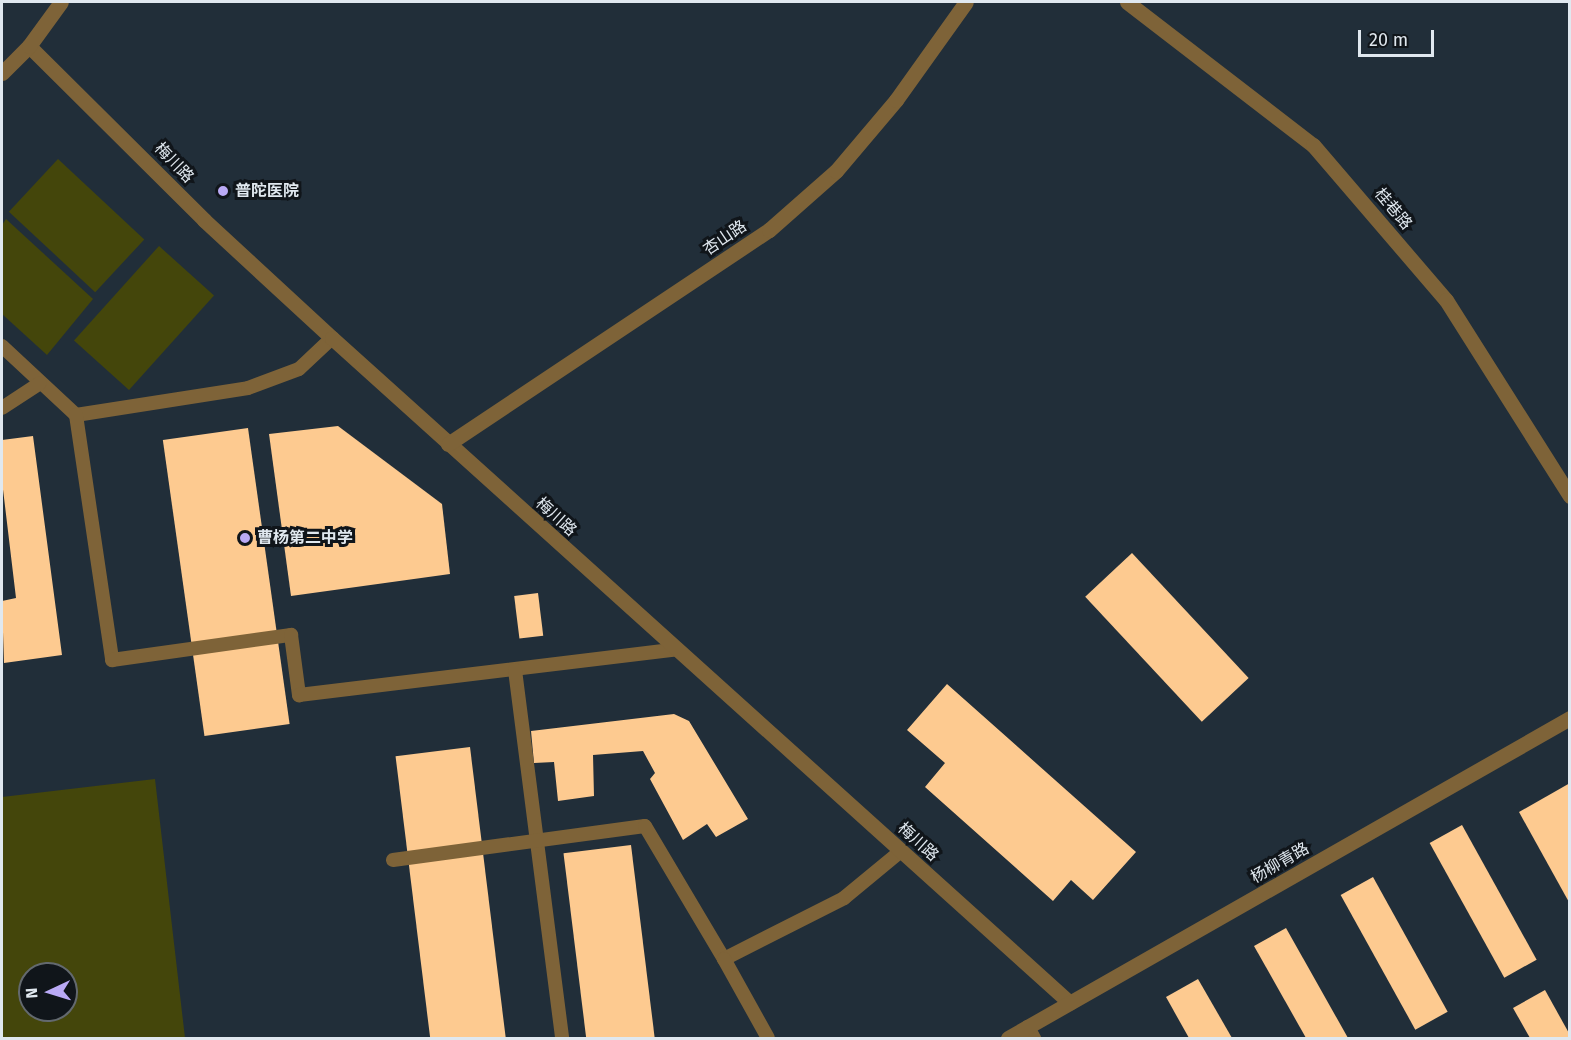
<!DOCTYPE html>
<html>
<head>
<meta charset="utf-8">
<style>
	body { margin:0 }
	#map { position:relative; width:1571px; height:1040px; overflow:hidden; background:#212e39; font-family:"Fira Sans","Noto Sans SC",sans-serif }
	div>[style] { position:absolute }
	.green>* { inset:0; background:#44460b; transform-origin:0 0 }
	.building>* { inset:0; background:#fdca90; transform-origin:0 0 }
	.service>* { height:14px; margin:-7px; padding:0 7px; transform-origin:7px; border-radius:7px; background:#7e6338 }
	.minor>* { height:15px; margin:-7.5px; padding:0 7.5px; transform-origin:7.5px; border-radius:7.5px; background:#7e6338 }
	.tertiary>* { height:15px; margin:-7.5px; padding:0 7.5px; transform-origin:7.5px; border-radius:7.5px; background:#7e6338 }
	.dots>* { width:16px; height:16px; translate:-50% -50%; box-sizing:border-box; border:3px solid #10151a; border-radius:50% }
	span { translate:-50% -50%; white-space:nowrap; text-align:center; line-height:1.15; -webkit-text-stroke:6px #10151a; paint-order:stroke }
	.street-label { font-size:16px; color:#e0e8ef }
	.poi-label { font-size:16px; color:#e0e8ef; font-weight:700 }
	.left { translate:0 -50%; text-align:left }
	.frame { position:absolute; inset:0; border:3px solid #e0e8ef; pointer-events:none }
	.north { position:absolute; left:18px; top:962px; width:60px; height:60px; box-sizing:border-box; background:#10151a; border:2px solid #63696f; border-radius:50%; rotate:266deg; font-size:16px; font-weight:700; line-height:24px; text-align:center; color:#e0e8ef }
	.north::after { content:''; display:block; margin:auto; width:21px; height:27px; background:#baaaf6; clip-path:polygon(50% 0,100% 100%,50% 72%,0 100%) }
	.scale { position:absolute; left:1358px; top:30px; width:76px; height:27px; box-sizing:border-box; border:3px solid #e0e8ef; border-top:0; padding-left:8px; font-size:18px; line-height:21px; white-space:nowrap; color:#e0e8ef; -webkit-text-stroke:4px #10151a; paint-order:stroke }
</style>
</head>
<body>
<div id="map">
	<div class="green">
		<i style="left:58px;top:159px;width:118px;height:72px;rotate:43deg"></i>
		<i style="clip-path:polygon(6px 219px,93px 299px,47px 355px,2px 314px,2px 225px)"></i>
		<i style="left:159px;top:246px;width:74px;height:127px;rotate:42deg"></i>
		<i style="clip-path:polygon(evenodd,155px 779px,185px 1038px,2px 1038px,2px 797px,155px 779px,30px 974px,66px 974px,66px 1010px,30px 1010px,30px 974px)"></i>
	</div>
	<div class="building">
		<i style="clip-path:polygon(338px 426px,442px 504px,450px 574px,291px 596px,269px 434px)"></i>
		<i style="left:248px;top:428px;width:299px;height:86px;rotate:82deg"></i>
		<i style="clip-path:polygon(33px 436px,62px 655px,4px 663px,2px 601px,16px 598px,2px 481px,2px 440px)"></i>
		<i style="left:1132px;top:553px;width:171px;height:64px;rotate:47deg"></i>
		<i style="left:538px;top:593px;width:43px;height:24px;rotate:83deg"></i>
		<i style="clip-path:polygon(947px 684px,1136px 852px,1093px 900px,1071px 880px,1053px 901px,925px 787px,945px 763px,907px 730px)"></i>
		<i style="clip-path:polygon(674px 714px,689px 721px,748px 819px,716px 837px,707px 824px,683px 840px,650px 779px,655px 773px,643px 751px,593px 755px,594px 796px,558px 801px,554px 762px,534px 763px,531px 731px)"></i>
		<i style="left:470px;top:747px;width:293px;height:75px;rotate:83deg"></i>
		<i style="clip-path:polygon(1570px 783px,1570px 904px,1519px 812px)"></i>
		<i style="left:1462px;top:825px;width:154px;height:37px;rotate:61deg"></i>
		<i style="left:631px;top:845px;width:194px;height:68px;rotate:83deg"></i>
		<i style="left:1373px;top:877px;width:154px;height:37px;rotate:61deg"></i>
		<i style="clip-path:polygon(1286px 928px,1348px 1038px,1306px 1038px,1254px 946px)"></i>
		<i style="clip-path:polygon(1198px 979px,1232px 1038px,1189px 1038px,1166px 997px)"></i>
		<i style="clip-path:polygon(1545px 990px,1570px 1035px,1570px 1038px,1530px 1038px,1513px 1008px)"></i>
	</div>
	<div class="service">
		<i style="left:2px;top:346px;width:101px;rotate:43deg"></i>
		<i style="left:76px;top:415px;width:174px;rotate:-8.9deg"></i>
		<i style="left:248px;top:388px;width:54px;rotate:-20.4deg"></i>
		<i style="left:299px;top:369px;width:45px;rotate:-43.2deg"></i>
		<i style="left:2px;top:408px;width:45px;rotate:-33.3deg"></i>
		<i style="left:76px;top:415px;width:248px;rotate:81.6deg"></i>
		<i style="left:112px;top:660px;width:181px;rotate:-8deg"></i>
		<i style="left:291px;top:635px;width:61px;rotate:82.4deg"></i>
		<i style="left:299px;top:695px;width:381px;rotate:-6.9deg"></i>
		<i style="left:515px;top:670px;width:371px;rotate:82.7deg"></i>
		<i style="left:393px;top:860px;width:254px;rotate:-7.7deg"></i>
		<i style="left:645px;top:826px;width:155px;rotate:59.3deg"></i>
		<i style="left:724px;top:959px;width:135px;rotate:-26.9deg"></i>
		<i style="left:844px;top:898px;width:74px;rotate:-39.5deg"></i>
		<i style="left:724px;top:959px;width:90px;rotate:60.9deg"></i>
	</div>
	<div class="minor">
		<i style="left:1127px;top:2px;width:235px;rotate:37.6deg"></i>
		<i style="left:1313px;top:145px;width:204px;rotate:49.4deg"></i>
		<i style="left:1446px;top:300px;width:232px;rotate:57.7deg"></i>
		<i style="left:29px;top:46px;width:247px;rotate:44.8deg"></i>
		<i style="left:204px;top:220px;width:174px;rotate:42.7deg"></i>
		<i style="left:332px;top:338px;width:993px;rotate:42.02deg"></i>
		<i style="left:448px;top:444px;width:386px;rotate:-33.7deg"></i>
		<i style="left:769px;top:230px;width:89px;rotate:-41.4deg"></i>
		<i style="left:836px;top:171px;width:93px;rotate:-49.8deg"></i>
		<i style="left:896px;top:100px;width:120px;rotate:-54.5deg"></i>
		<i style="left:1027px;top:1027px;width:13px;rotate:61deg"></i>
	</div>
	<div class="tertiary">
		<i style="left:2px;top:73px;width:38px;rotate:-45deg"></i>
		<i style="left:29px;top:46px;width:54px;rotate:-54deg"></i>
		<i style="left:1008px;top:1038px;width:647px;rotate:-29.66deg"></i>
	</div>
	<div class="dots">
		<i style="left:223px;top:191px;background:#baaaf6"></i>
		<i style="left:245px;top:538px;background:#baaaf6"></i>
	</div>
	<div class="street-label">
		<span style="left:174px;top:163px;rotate:46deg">梅川路</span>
		<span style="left:1393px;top:209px;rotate:50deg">桂巷路</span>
		<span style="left:725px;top:238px;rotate:-34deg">杏山路</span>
		<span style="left:556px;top:517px;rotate:42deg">梅川路</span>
		<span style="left:918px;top:842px;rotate:42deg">梅川路</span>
		<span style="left:1280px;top:863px;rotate:-30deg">杨柳青路</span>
	</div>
	<div class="poi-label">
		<span class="left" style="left:235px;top:191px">普陀医院</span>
		<span class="left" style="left:257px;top:538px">曹杨第二中学</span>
	</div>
	<div class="frame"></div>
	<div class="north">N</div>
	<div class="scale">20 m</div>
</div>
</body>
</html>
